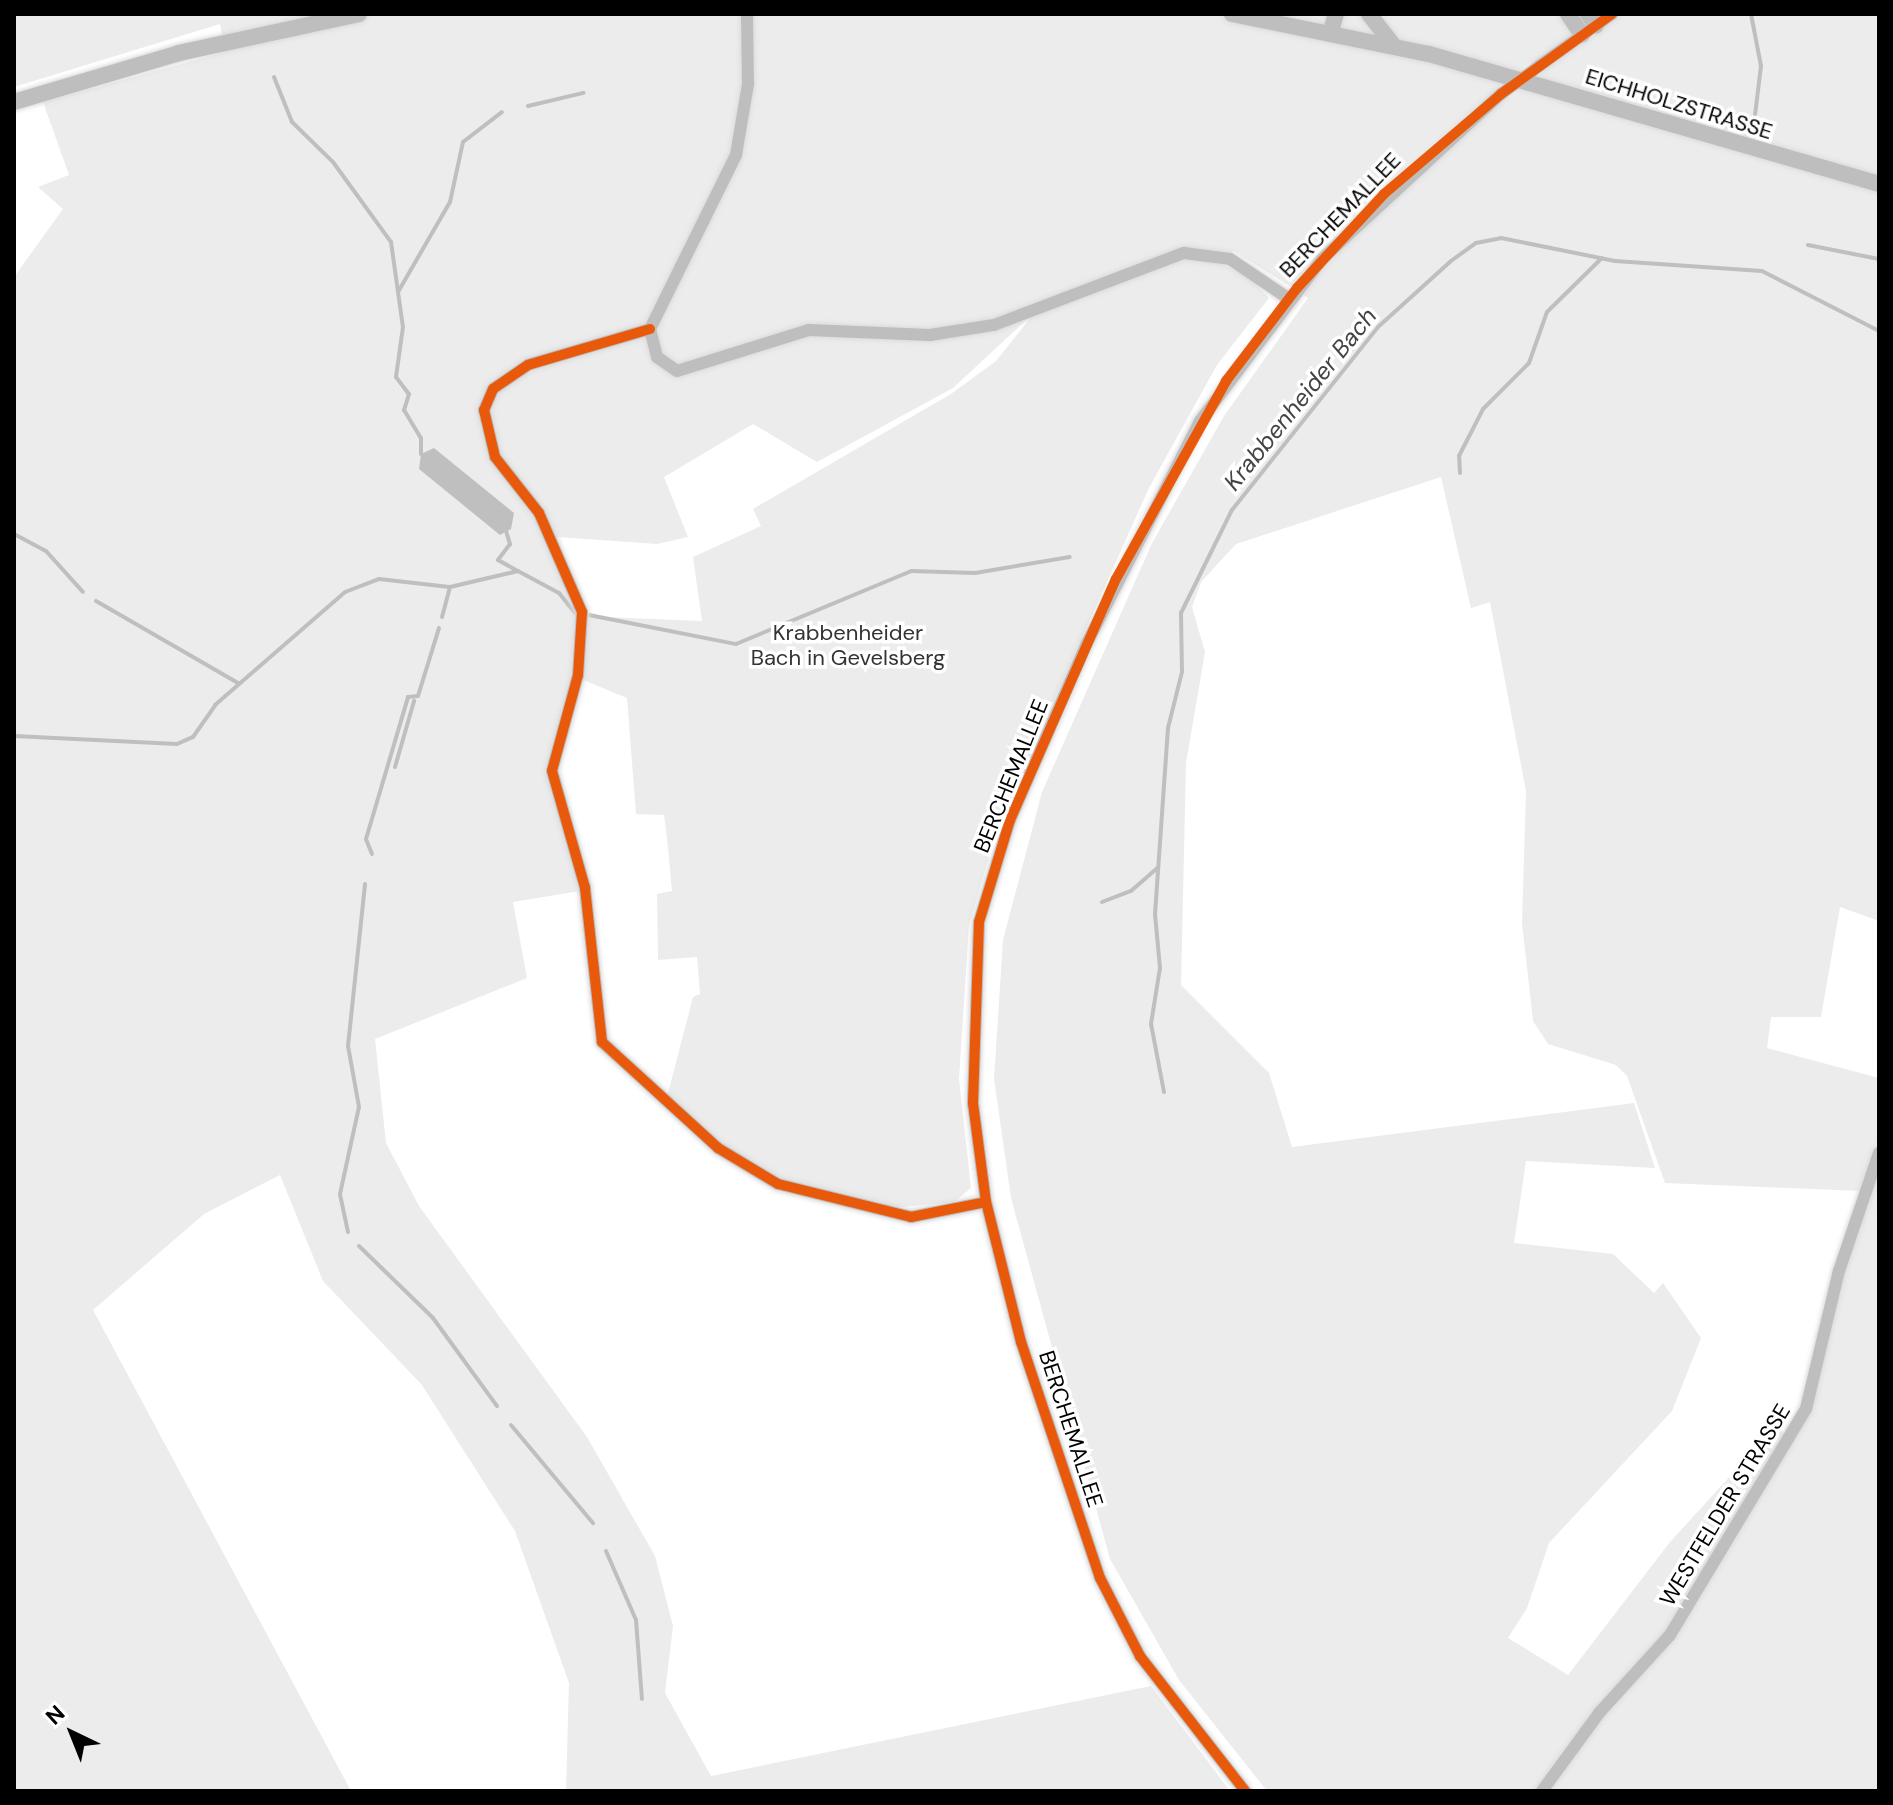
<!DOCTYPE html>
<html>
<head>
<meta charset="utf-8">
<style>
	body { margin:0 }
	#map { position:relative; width:1893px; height:1805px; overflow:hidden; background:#fff; font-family:"DM Sans",sans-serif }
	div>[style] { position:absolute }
	.green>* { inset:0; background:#ececec }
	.water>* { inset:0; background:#bfbfbf }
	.stream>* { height:4px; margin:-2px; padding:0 2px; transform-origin:2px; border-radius:2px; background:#bfbfbf }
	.roads { filter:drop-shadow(0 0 2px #dbdbdb) drop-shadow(0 0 2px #dbdbdb) }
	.minor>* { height:12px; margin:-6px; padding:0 6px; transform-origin:6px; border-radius:6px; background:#bebebe }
	.major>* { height:16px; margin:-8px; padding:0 8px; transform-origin:8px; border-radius:8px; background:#bebebe }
	.minor-bridge>* { height:12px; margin:-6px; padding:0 6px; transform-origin:6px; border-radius:6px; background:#bebebe }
	.cycleway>* { height:10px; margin:-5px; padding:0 5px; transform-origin:5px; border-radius:5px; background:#e8590c }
	span { translate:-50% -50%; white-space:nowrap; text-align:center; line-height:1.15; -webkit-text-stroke:7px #fff; paint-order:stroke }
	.street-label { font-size:22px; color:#000 }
	.park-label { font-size:22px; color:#333 }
	.water-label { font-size:24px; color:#444; font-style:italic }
	.frame { position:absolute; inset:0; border:16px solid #000; pointer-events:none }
	.north { position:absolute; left:32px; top:1693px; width:80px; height:80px; -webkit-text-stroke:6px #fff; paint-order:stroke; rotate:317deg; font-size:22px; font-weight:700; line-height:32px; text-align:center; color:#000 }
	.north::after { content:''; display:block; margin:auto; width:28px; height:36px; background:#000; clip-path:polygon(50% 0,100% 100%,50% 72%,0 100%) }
</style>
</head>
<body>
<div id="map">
	<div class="green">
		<i style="clip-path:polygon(evenodd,14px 14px,1879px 14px,1879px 921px,1840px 907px,1821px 1017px,1771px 1017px,1767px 1048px,1879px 1078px,1879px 1137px,1861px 1191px,1665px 1183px,1627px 1076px,1616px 1065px,1548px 1044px,1533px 1021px,1522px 923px,1526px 791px,1490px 602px,1471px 608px,1441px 477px,1236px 544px,1201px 582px,1192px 607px,1205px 652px,1186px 763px,1181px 985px,1269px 1073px,1292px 1147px,1634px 1103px,1655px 1168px,1526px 1161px,1514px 1243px,1613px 1254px,1654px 1293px,1663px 1283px,1701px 1338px,1672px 1411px,1549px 1543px,1527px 1608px,1508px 1638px,1568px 1675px,1670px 1542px,1776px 1426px,1792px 1440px,1879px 1162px,1879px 1791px,1267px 1791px,1179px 1680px,1110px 1559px,1011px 1198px,994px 1079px,1003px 940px,1042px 792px,1152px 543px,1224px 416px,1308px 298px,1234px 251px,1216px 261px,1249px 277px,1269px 298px,1217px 365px,1149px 488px,1000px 820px,969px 925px,959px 1079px,971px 1188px,954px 1202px,891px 1208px,779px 1180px,747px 1165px,667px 1097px,693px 997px,700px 994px,697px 957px,658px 960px,657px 894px,672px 891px,667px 838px,664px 815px,636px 814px,627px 698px,576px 677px,550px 769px,580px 891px,513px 902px,527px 978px,375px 1039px,386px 1143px,419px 1206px,587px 1437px,655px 1556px,673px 1626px,665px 1693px,711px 1776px,1151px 1686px,1230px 1791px,566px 1791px,569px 1683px,515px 1531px,422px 1385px,323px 1281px,280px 1175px,204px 1214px,93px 1310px,351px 1791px,14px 1791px,14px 277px,63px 209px,38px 187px,69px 175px,43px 102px,225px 52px,220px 24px,14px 87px,14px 14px,1036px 311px,996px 361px,951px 394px,753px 509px,761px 526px,693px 557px,702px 621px,579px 616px,544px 536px,657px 544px,688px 537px,664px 477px,753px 424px,817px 462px,953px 388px,1036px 311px)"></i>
	</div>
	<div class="water">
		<i style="clip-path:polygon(434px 448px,514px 513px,511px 529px,500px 535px,419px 469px,421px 454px)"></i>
	</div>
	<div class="stream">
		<i style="left:1751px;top:14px;width:53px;rotate:79.1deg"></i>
		<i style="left:1761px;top:66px;width:49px;rotate:97deg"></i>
		<i style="left:274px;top:77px;width:48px;rotate:68.2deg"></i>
		<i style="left:292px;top:122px;width:57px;rotate:44.3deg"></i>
		<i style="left:333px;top:162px;width:99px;rotate:54.1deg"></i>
		<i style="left:391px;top:242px;width:86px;rotate:82deg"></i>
		<i style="left:403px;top:327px;width:50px;rotate:98deg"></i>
		<i style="left:396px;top:377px;width:21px;rotate:53deg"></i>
		<i style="left:409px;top:394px;width:17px;rotate:107deg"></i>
		<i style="left:404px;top:410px;width:33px;rotate:59deg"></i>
		<i style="left:421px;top:438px;width:16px;rotate:90deg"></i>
		<i style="left:528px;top:106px;width:57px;rotate:-13.3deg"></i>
		<i style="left:1808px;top:245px;width:72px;rotate:11.2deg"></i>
		<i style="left:398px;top:292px;width:104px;rotate:-60deg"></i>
		<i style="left:450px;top:202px;width:61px;rotate:-77.8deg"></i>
		<i style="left:463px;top:142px;width:49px;rotate:-37.6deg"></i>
		<i style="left:1460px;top:473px;width:17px;rotate:-93deg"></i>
		<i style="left:1459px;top:456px;width:53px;rotate:-62.9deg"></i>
		<i style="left:1483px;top:409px;width:65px;rotate:-45deg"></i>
		<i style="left:1529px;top:363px;width:54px;rotate:-70.6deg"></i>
		<i style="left:1547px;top:312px;width:77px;rotate:-44.5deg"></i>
		<i style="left:506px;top:531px;width:14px;rotate:73deg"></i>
		<i style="left:510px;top:544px;width:20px;rotate:127deg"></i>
		<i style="left:498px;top:560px;width:21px;rotate:29deg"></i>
		<i style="left:14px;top:534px;width:36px;rotate:28deg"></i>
		<i style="left:46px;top:551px;width:55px;rotate:47.9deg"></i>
		<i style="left:96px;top:601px;width:164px;rotate:30deg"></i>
		<i style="left:589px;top:615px;width:150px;rotate:11.2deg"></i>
		<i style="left:736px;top:644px;width:190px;rotate:-22.6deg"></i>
		<i style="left:911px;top:571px;width:64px;rotate:1.8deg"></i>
		<i style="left:975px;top:573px;width:96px;rotate:-9.6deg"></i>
		<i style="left:442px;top:617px;width:31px;rotate:-75deg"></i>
		<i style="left:14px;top:736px;width:163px;rotate:2.8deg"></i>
		<i style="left:177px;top:744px;width:17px;rotate:-24deg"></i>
		<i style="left:193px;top:737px;width:39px;rotate:-55deg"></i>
		<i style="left:215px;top:705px;width:172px;rotate:-41deg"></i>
		<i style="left:345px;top:592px;width:36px;rotate:-21deg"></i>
		<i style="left:379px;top:579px;width:71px;rotate:6.4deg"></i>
		<i style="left:450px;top:587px;width:70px;rotate:-13.2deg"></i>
		<i style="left:518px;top:571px;width:47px;rotate:28.2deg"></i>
		<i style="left:559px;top:593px;width:26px;rotate:51deg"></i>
		<i style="left:395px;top:767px;width:69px;rotate:-73.9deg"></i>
		<i style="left:372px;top:854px;width:16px;rotate:-112deg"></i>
		<i style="left:366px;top:839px;width:148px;rotate:-73.5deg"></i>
		<i style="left:408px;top:697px;width:10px;rotate:-6deg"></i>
		<i style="left:418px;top:696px;width:71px;rotate:-72.8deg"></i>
		<i style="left:1102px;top:902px;width:31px;rotate:-21deg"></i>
		<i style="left:1131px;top:891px;width:35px;rotate:-41deg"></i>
		<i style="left:1164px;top:1092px;width:69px;rotate:-100.8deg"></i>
		<i style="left:1151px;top:1024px;width:57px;rotate:-80.9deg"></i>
		<i style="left:1160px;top:968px;width:54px;rotate:-95.3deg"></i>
		<i style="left:1155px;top:914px;width:186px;rotate:-86deg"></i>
		<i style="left:1168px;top:728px;width:58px;rotate:-76deg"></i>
		<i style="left:1182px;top:672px;width:59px;rotate:-91deg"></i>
		<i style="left:1181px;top:613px;width:115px;rotate:-63.7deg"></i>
		<i style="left:1232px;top:510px;width:234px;rotate:-51.4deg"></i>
		<i style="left:1378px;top:327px;width:98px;rotate:-42.1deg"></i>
		<i style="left:1451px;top:261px;width:31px;rotate:-36deg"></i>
		<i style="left:1476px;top:243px;width:25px;rotate:-11deg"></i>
		<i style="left:1501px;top:238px;width:116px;rotate:11.4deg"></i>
		<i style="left:1615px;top:261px;width:147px;rotate:3.9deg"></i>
		<i style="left:1762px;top:271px;width:131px;rotate:27.1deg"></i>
		<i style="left:348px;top:1232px;width:39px;rotate:-102deg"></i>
		<i style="left:340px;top:1194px;width:89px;rotate:-77.7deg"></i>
		<i style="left:359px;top:1107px;width:62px;rotate:-100.2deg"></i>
		<i style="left:348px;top:1046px;width:163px;rotate:-84deg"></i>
		<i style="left:359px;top:1246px;width:103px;rotate:44.2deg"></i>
		<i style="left:433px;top:1318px;width:109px;rotate:54deg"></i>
		<i style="left:511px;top:1425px;width:128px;rotate:50.1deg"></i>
		<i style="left:606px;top:1551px;width:75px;rotate:66.5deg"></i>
		<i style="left:636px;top:1620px;width:79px;rotate:85.7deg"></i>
	</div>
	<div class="roads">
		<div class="minor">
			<i style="left:747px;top:14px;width:70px;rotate:89.2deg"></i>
			<i style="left:748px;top:84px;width:72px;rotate:99.6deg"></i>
			<i style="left:736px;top:155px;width:194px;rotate:116.3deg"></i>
			<i style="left:650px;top:329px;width:29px;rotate:76deg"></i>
			<i style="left:657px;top:357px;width:24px;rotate:35deg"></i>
			<i style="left:677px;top:371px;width:138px;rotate:-17.3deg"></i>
			<i style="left:809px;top:330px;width:121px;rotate:2.4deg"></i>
			<i style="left:930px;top:335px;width:65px;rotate:-8.9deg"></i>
			<i style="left:994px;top:325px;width:203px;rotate:-20.8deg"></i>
			<i style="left:1184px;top:253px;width:46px;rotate:7.4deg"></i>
			<i style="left:1230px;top:259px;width:71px;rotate:34.1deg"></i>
			<i style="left:1539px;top:66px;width:90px;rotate:-35.5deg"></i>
			<i style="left:650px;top:329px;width:127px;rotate:163.6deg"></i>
			<i style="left:528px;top:365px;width:42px;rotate:145.6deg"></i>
			<i style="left:493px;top:389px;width:23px;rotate:113deg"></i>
			<i style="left:484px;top:410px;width:48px;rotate:76.8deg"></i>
			<i style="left:495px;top:457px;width:71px;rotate:51.8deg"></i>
			<i style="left:539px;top:513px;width:108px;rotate:66.5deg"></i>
			<i style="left:582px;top:612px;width:63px;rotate:93.6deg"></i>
			<i style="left:578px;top:675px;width:99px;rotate:105.2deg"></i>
			<i style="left:552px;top:771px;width:122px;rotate:74.2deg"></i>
			<i style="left:585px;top:888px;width:155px;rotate:83.7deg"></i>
			<i style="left:602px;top:1042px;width:157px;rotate:42.4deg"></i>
			<i style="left:718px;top:1148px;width:70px;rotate:31deg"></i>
			<i style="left:778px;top:1184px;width:137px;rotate:13.9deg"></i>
			<i style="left:911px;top:1217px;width:76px;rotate:-11.3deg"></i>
			<i style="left:1245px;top:1791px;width:171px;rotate:-127.9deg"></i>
			<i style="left:1140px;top:1656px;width:88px;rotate:-117.1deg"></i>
			<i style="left:1100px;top:1578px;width:249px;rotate:-108.5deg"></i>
			<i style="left:1021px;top:1342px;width:144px;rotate:-104deg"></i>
			<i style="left:986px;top:1202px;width:100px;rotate:-97.5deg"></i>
			<i style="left:973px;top:1103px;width:181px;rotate:-88.1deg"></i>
			<i style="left:979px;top:922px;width:107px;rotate:-73.1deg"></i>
			<i style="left:1010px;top:820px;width:193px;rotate:-66.5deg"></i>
			<i style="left:1087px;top:643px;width:249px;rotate:-63deg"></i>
			<i style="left:1200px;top:421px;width:203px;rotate:-53deg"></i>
			<i style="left:1322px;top:259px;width:243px;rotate:-42.7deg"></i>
			<i style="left:1542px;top:1791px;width:97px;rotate:-53.8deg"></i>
			<i style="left:1599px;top:1713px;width:105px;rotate:-47.7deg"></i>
			<i style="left:1670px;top:1635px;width:264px;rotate:-59deg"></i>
			<i style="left:1806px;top:1409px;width:142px;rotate:-76.6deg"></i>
			<i style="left:1839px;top:1271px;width:125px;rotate:-71.3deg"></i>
		</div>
		<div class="major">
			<i style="left:1232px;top:14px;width:201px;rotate:11.5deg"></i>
			<i style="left:1429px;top:54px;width:468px;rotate:16.1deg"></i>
			<i style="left:1369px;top:14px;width:39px;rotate:52deg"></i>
			<i style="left:1568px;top:14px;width:25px;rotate:56deg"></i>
			<i style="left:1588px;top:14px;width:14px;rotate:56deg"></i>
			<i style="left:1331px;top:31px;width:18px;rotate:-74deg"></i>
			<i style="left:14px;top:102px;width:172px;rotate:-16.5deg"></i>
			<i style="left:179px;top:53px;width:184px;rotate:-12.2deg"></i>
		</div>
	</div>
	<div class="minor-bridge">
		<i style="left:1501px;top:94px;width:47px;rotate:-36.4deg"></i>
	</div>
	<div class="cycleway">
		<i style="left:650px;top:329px;width:127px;rotate:163.6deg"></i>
		<i style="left:528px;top:365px;width:42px;rotate:145.6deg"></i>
		<i style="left:493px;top:389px;width:23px;rotate:113deg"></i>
		<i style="left:484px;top:410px;width:48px;rotate:76.8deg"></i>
		<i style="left:495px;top:457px;width:71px;rotate:51.8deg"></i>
		<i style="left:539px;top:513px;width:108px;rotate:66.5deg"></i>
		<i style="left:582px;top:612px;width:63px;rotate:93.6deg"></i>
		<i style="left:578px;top:675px;width:99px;rotate:105.2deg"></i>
		<i style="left:552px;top:771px;width:122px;rotate:74.2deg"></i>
		<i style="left:585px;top:888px;width:155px;rotate:83.7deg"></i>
		<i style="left:602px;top:1042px;width:157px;rotate:42.4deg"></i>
		<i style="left:718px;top:1148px;width:70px;rotate:31deg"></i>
		<i style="left:778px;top:1184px;width:137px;rotate:13.9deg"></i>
		<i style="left:911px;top:1217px;width:76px;rotate:-11.3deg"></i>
		<i style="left:1245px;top:1791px;width:171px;rotate:-127.9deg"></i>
		<i style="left:1140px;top:1656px;width:88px;rotate:-117.1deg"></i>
		<i style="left:1100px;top:1578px;width:249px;rotate:-108.5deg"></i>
		<i style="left:1021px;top:1342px;width:144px;rotate:-104deg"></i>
		<i style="left:986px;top:1202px;width:100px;rotate:-97.5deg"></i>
		<i style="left:973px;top:1103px;width:181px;rotate:-88.1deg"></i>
		<i style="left:979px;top:922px;width:107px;rotate:-73.1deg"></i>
		<i style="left:1010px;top:820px;width:263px;rotate:-66.3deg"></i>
		<i style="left:1116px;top:579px;width:227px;rotate:-60.9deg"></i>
		<i style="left:1226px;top:381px;width:117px;rotate:-52.6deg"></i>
		<i style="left:1297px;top:288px;width:128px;rotate:-47.2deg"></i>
		<i style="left:1384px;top:194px;width:154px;rotate:-40.5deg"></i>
		<i style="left:1501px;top:94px;width:137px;rotate:-35.8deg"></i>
	</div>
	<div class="street-label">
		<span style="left:1679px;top:104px;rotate:17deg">EICHHOLZSTRASSE</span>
		<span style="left:1340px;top:215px;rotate:-46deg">BERCHEMALLEE</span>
		<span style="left:1011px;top:776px;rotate:-68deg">BERCHEMALLEE</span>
		<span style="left:1071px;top:1429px;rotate:72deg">BERCHEMALLEE</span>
		<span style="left:1725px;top:1505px;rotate:-59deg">WESTFELDER STRASSE</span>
	</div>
	<div class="park-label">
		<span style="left:848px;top:645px">Krabbenheider<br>Bach in Gevelsberg</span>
	</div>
	<div class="water-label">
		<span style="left:1300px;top:399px;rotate:-51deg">Krabbenheider Bach</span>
	</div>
	<div class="frame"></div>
	<div class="north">N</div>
</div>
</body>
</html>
